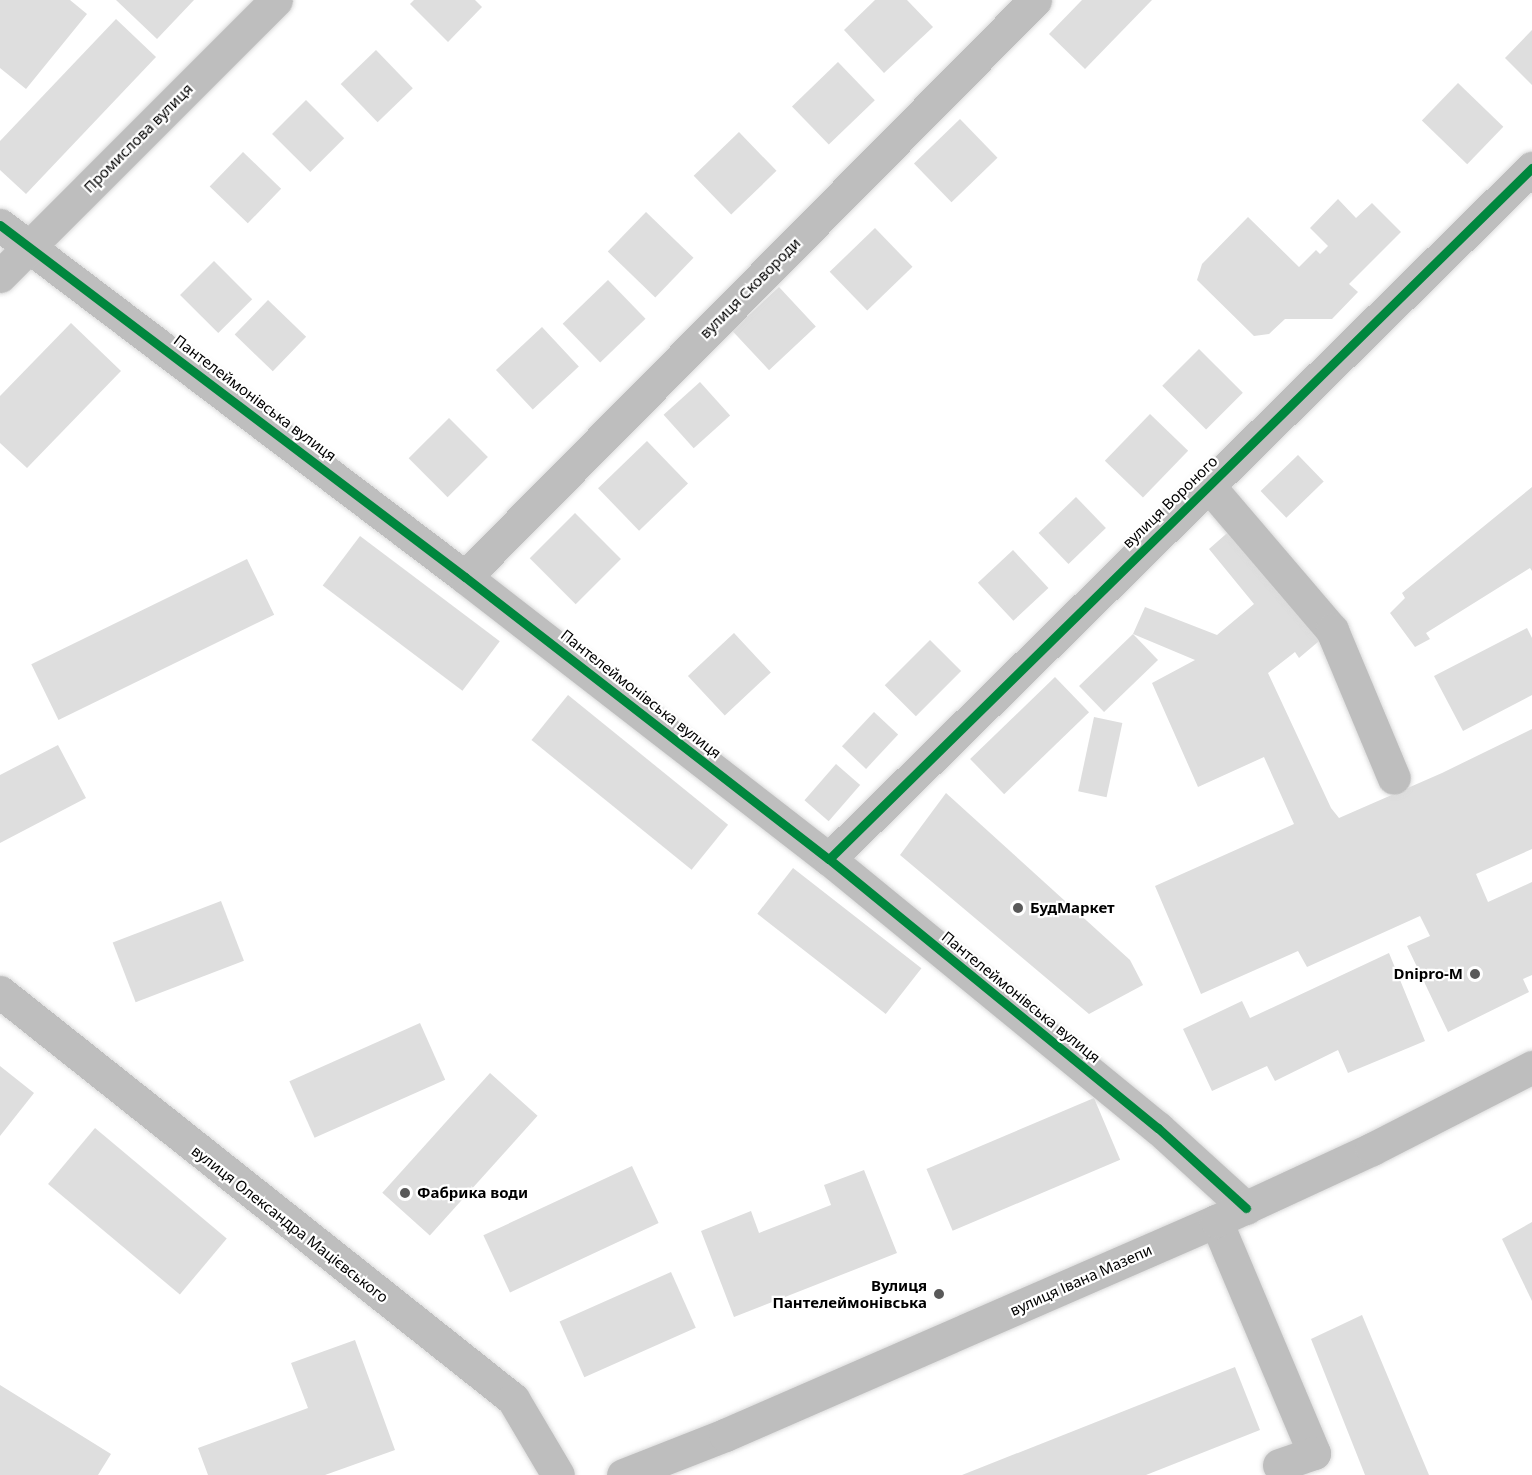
<!DOCTYPE html>
<html>
<head>
<meta charset="utf-8">
<style>
	body { margin:0 }
	#map { position:relative; width:1532px; height:1475px; overflow:hidden; background:#fff; font-family:"Noto Sans",sans-serif }
	div>[style] { position:absolute }
	.building>* { inset:0; background:#dedede; transform-origin:0 0 }
	.roads { filter:drop-shadow(0 0 2px #dbdbdb) drop-shadow(0 0 2px #dbdbdb) }
	.minor>* { height:33px; margin:-16.5px; padding:0 16.5px; transform-origin:16.5px; border-radius:16.5px; background:#bebebe }
	.major>* { height:33px; margin:-16.5px; padding:0 16.5px; transform-origin:16.5px; border-radius:16.5px; background:#bebebe }
	.cycleway>* { height:9px; margin:-4.5px; padding:0 4.5px; transform-origin:4.5px; border-radius:4.5px; background:#00873e }
	.dots>* { width:16px; height:16px; translate:-50% -50%; box-sizing:border-box; border:3px solid #fff; border-radius:50% }
	span { translate:-50% -50%; white-space:nowrap; text-align:center; line-height:1.15; -webkit-text-stroke:4.5px #fff; paint-order:stroke }
	.street-label { font-size:15px; color:#000 }
	.poi-label { font-size:15px; color:#000; font-weight:700 }
	.left { translate:0 -50%; text-align:left }
	.right { translate:-100% -50%; text-align:right }
</style>
</head>
<body>
<div id="map">
	<div class="building">
		<i style="clip-path:polygon(0 0,70px 0,87px 14px,26px 89px,0 68px)"></i>
		<i style="clip-path:polygon(116px 0,194px 0,157px 39px)"></i>
		<i style="clip-path:polygon(414px 0,475px 0,482px 7px,448px 42px,410px 4px)"></i>
		<i style="clip-path:polygon(875px 0,907px 0,933px 27px,884px 73px,844px 30px)"></i>
		<i style="clip-path:polygon(1082px 0,1152px 0,1085px 69px,1049px 34px)"></i>
		<i style="clip-path:polygon(116px 19px,156px 57px,26px 194px,0 170px,0 141px)"></i>
		<i style="clip-path:polygon(1532px 30px,1532px 85px,1505px 58px)"></i>
		<i style="left:376px;top:50px;width:53px;height:49px;rotate:46deg"></i>
		<i style="left:838px;top:62px;width:53px;height:64px;rotate:46deg"></i>
		<i style="left:1458px;top:83px;width:63px;height:52px;rotate:44deg"></i>
		<i style="left:306px;top:100px;width:54px;height:48px;rotate:45deg"></i>
		<i style="left:960px;top:119px;width:54px;height:64px;rotate:46deg"></i>
		<i style="left:739px;top:132px;width:54px;height:63px;rotate:46deg"></i>
		<i style="left:243px;top:152px;width:53px;height:48px;rotate:44deg"></i>
		<i style="clip-path:polygon(1338px 199px,1356px 218px,1372px 203px,1401px 232px,1349px 284px,1358px 292px,1332px 319px,1285px 319px,1269px 334px,1254px 336px,1197px 280px,1202px 264px,1248px 217px,1299px 267px,1316px 250px,1320px 254px,1328px 246px,1310px 228px)"></i>
		<i style="left:646px;top:212px;width:66px;height:55px;rotate:44deg"></i>
		<i style="left:875px;top:228px;width:54px;height:63px;rotate:46deg"></i>
		<i style="left:214px;top:261px;width:54px;height:48px;rotate:45deg"></i>
		<i style="left:608px;top:280px;width:54px;height:63px;rotate:46deg"></i>
		<i style="left:779px;top:287px;width:54px;height:64px;rotate:47deg"></i>
		<i style="left:268px;top:300px;width:53px;height:48px;rotate:44deg"></i>
		<i style="clip-path:polygon(71px 323px,121px 371px,27px 468px,0 443px,0 396px)"></i>
		<i style="left:542px;top:327px;width:54px;height:63px;rotate:47deg"></i>
		<i style="left:1199px;top:349px;width:62px;height:52px;rotate:45deg"></i>
		<i style="left:700px;top:382px;width:45px;height:49px;rotate:48deg"></i>
		<i style="left:1150px;top:414px;width:53px;height:65px;rotate:44deg"></i>
		<i style="left:449px;top:418px;width:55px;height:57px;rotate:45deg"></i>
		<i style="left:647px;top:441px;width:59px;height:68px;rotate:46deg"></i>
		<i style="left:1298px;top:455px;width:37px;height:52px;rotate:46deg"></i>
		<i style="clip-path:polygon(1532px 487px,1532px 571px,1530px 568px,1426px 633px,1430px 639px,1415px 647px,1390px 613px,1405px 598px,1402px 593px)"></i>
		<i style="left:1076px;top:497px;width:43px;height:52px;rotate:46deg"></i>
		<i style="left:575px;top:513px;width:65px;height:64px;rotate:45deg"></i>
		<i style="clip-path:polygon(1234px 527px,1325px 636px,1299px 658px,1295px 652px,1268px 673px,1331px 808px,1339px 818px,1442px 773px,1532px 729px,1532px 849px,1476px 874px,1488px 902px,1532px 882px,1532px 975px,1523px 979px,1529px 992px,1448px 1032px,1407px 946px,1430px 936px,1420px 916px,1307px 967px,1298px 951px,1201px 994px,1155px 886px,1294px 824px,1264px 757px,1198px 787px,1152px 683px,1195px 660px,1133px 634px,1145px 607px,1217px 635px,1254px 604px,1209px 549px)"></i>
		<i style="left:360px;top:536px;width:175px;height:62px;rotate:37deg"></i>
		<i style="left:1013px;top:550px;width:52px;height:48px;rotate:47deg"></i>
		<i style="left:247px;top:559px;width:62px;height:240px;rotate:64deg"></i>
		<i style="clip-path:polygon(1527px 628px,1532px 638px,1532px 695px,1463px 731px,1434px 676px)"></i>
		<i style="left:734px;top:633px;width:54px;height:63px;rotate:47deg"></i>
		<i style="left:1133px;top:634px;width:36px;height:75px;rotate:46deg"></i>
		<i style="left:930px;top:640px;width:44px;height:64px;rotate:45deg"></i>
		<i style="left:1055px;top:677px;width:49px;height:118px;rotate:46deg"></i>
		<i style="left:568px;top:695px;width:206px;height:58px;rotate:39deg"></i>
		<i style="left:874px;top:712px;width:33px;height:47px;rotate:43deg"></i>
		<i style="left:1094px;top:717px;width:29px;height:76px;rotate:12deg"></i>
		<i style="clip-path:polygon(58px 745px,86px 798px,0 843px,0 775px)"></i>
		<i style="left:836px;top:764px;width:32px;height:48px;rotate:41deg"></i>
		<i style="clip-path:polygon(946px 793px,1130px 960px,1143px 985px,1089px 1014px,900px 855px)"></i>
		<i style="left:793px;top:868px;width:163px;height:58px;rotate:38deg"></i>
		<i style="left:221px;top:901px;width:64px;height:116px;rotate:69deg"></i>
		<i style="clip-path:polygon(1389px 953px,1425px 1041px,1348px 1073px,1338px 1050px,1275px 1081px,1267px 1066px,1212px 1091px,1183px 1029px,1242px 1001px,1250px 1018px)"></i>
		<i style="left:420px;top:1023px;width:62px;height:143px;rotate:66deg"></i>
		<i style="clip-path:polygon(0 1066px,34px 1093px,0 1136px)"></i>
		<i style="left:490px;top:1073px;width:64px;height:161px;rotate:42deg"></i>
		<i style="left:1094px;top:1098px;width:67px;height:182px;rotate:67deg"></i>
		<i style="left:95px;top:1128px;width:172px;height:73px;rotate:40deg"></i>
		<i style="left:632px;top:1166px;width:63px;height:164px;rotate:65deg"></i>
		<i style="clip-path:polygon(864px 1170px,897px 1253px,734px 1317px,701px 1231px,751px 1211px,759px 1233px,831px 1205px,824px 1185px)"></i>
		<i style="clip-path:polygon(1532px 1222px,1532px 1301px,1502px 1239px)"></i>
		<i style="left:671px;top:1272px;width:61px;height:122px;rotate:66deg"></i>
		<i style="clip-path:polygon(1362px 1315px,1429px 1475px,1365px 1475px,1311px 1339px)"></i>
		<i style="clip-path:polygon(355px 1340px,395px 1450px,325px 1475px,208px 1475px,198px 1448px,308px 1408px,291px 1363px)"></i>
		<i style="clip-path:polygon(1235px 1367px,1260px 1430px,1146px 1475px,962px 1475px)"></i>
		<i style="clip-path:polygon(0 1385px,111px 1454px,98px 1475px,0 1475px)"></i>
	</div>
	<div class="roads">
		<div class="minor">
			<i style="left:0;top:225px;width:583px;rotate:37.13deg"></i>
			<i style="left:465px;top:577px;width:460px;rotate:37.8deg"></i>
			<i style="left:829px;top:859px;width:425px;rotate:39.3deg"></i>
			<i style="left:1158px;top:1128px;width:119px;rotate:42.3deg"></i>
			<i style="left:0;top:276px;width:390px;rotate:-45deg"></i>
			<i style="left:1208px;top:485px;width:191px;rotate:49.5deg"></i>
			<i style="left:1332px;top:630px;width:160px;rotate:67.3deg"></i>
			<i style="left:465px;top:577px;width:811px;rotate:-45.35deg"></i>
			<i style="left:829px;top:859px;width:986px;rotate:-44.51deg"></i>
			<i style="left:0;top:992px;width:655px;rotate:38.43deg"></i>
			<i style="left:513px;top:1399px;width:88px;rotate:59.4deg"></i>
			<i style="left:1216px;top:1221px;width:252px;rotate:67.1deg"></i>
			<i style="left:1314px;top:1453px;width:37px;rotate:161deg"></i>
		</div>
		<div class="major">
			<i style="left:623px;top:1475px;width:110px;rotate:-21.4deg"></i>
			<i style="left:725px;top:1435px;width:536px;rotate:-23.55deg"></i>
			<i style="left:1216px;top:1221px;width:172px;rotate:-24.8deg"></i>
			<i style="left:1372px;top:1149px;width:180px;rotate:-27.1deg"></i>
		</div>
	</div>
	<div class="cycleway">
		<i style="left:0;top:225px;width:583px;rotate:37.13deg"></i>
		<i style="left:465px;top:577px;width:460px;rotate:37.8deg"></i>
		<i style="left:829px;top:859px;width:425px;rotate:39.3deg"></i>
		<i style="left:1158px;top:1128px;width:119px;rotate:42.3deg"></i>
		<i style="left:829px;top:859px;width:986px;rotate:-44.51deg"></i>
	</div>
	<div class="dots">
		<i style="left:1018px;top:908px;background:#595959"></i>
		<i style="left:1475px;top:974px;background:#595959"></i>
		<i style="left:405px;top:1193px;background:#595959"></i>
		<i style="left:939px;top:1294px;background:#595959"></i>
	</div>
	<div class="street-label">
		<span style="left:138px;top:138px;rotate:-45deg">Промислова вулиця</span>
		<span style="left:750px;top:288px;rotate:-45deg">вулиця Сковороди</span>
		<span style="left:255px;top:398px;rotate:37deg">Пантелеймонівська вулиця</span>
		<span style="left:1170px;top:502px;rotate:-44deg">вулиця Вороного</span>
		<span style="left:641px;top:694px;rotate:38deg">Пантелеймонівська вулиця</span>
		<span style="left:1021px;top:997px;rotate:39deg">Пантелеймонівська вулиця</span>
		<span style="left:290px;top:1224px;rotate:38deg">вулиця Олександра Мацієвського</span>
		<span style="left:1081px;top:1280px;rotate:-24deg">вулиця Івана Мазепи</span>
	</div>
	<div class="poi-label">
		<span class="left" style="left:1030px;top:908px">БудМаркет</span>
		<span class="right" style="left:1463px;top:974px">Dnipro-M</span>
		<span class="left" style="left:417px;top:1193px">Фабрика води</span>
		<span class="right" style="left:927px;top:1294px">Вулиця<br>Пантелеймонівська</span>
	</div>
</div>
</body>
</html>
